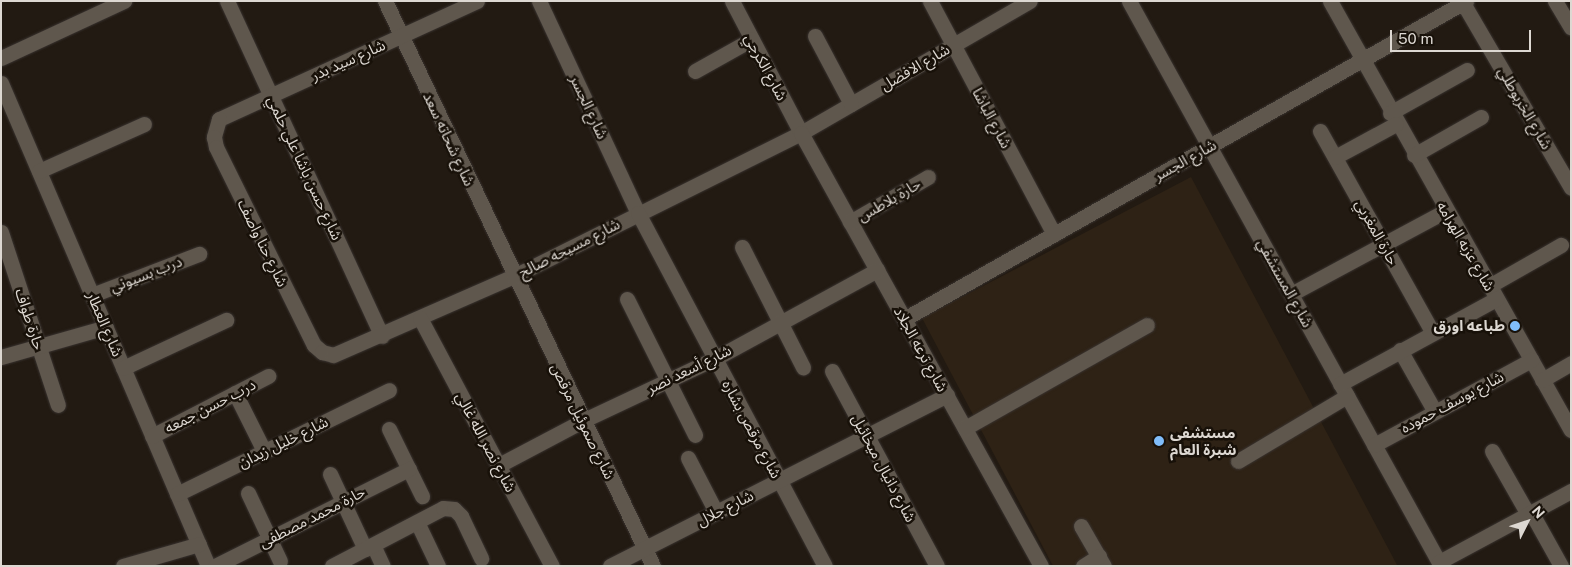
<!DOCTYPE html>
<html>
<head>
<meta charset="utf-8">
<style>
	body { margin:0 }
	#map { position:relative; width:1572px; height:567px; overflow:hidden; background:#221a12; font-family:"Public Sans","Noto Sans Arabic",sans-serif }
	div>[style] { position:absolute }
	.built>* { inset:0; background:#2e2215 }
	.roads { filter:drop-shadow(0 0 1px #393330) drop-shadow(0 0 1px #393330) }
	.minor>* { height:15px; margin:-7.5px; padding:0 7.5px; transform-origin:7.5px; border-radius:7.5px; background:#5f574d }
	.dots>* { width:14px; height:14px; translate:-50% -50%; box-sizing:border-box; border:2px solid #181109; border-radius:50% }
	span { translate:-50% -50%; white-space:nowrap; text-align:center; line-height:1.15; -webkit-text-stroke:5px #181109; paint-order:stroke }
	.street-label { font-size:15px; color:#ddd8d2 }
	.poi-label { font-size:15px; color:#ddd8d2; font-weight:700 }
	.right { translate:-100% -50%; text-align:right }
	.left { translate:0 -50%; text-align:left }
	.frame { position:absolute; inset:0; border:2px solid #ddd8d2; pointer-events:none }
	.north { position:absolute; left:1502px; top:497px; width:50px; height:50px; -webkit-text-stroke:4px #181109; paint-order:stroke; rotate:49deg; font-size:14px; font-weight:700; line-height:20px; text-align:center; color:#ddd8d2 }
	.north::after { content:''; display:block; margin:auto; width:18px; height:22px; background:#ddd8d2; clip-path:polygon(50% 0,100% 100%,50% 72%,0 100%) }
	.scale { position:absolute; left:1390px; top:30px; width:141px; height:22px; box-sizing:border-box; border:2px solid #ddd8d2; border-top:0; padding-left:6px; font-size:15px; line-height:18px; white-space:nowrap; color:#ddd8d2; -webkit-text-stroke:4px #181109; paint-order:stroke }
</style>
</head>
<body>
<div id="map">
	<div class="built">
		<i style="clip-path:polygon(1191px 177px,1397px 565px,1053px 566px,922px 318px)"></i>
	</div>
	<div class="roads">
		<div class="minor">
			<i style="left:227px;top:1px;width:369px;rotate:65.2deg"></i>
			<i style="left:385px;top:1px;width:625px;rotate:64.62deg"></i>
			<i style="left:477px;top:1px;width:284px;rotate:155.4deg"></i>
			<i style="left:219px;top:119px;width:19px;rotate:106deg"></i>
			<i style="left:214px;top:137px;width:10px;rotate:79deg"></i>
			<i style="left:216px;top:147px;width:221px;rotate:63.7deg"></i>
			<i style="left:314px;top:345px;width:11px;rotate:41deg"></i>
			<i style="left:322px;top:352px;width:11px;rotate:15deg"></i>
			<i style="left:333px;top:355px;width:197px;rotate:-23.6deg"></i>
			<i style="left:514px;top:276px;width:321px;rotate:-26.5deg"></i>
			<i style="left:801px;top:133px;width:264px;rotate:-30deg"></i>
			<i style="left:539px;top:1px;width:234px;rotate:65deg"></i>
			<i style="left:638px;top:213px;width:399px;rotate:62.1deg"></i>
			<i style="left:732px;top:1px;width:149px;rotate:62.4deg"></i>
			<i style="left:801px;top:133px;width:495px;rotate:61deg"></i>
			<i style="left:930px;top:1px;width:264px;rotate:62deg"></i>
			<i style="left:1129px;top:1px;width:645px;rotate:61.09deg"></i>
			<i style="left:1330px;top:1px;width:492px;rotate:60.7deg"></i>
			<i style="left:1555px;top:1px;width:31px;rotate:59deg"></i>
			<i style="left:1463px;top:3px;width:214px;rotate:59.7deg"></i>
			<i style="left:815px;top:36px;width:77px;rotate:62.1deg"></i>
			<i style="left:1px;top:58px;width:136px;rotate:-24.9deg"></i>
			<i style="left:695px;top:71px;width:65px;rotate:-29.3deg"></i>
			<i style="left:1px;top:83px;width:525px;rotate:66.8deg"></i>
			<i style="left:1390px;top:113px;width:88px;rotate:-29.2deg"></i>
			<i style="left:1320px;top:131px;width:231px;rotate:60.8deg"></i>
			<i style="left:1414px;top:155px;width:77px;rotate:-29.6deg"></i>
			<i style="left:1335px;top:157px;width:69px;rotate:-28.4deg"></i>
			<i style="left:39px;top:171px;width:115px;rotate:-24.1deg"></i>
			<i style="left:850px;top:222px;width:90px;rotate:-30deg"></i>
			<i style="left:1px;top:232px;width:182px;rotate:71.8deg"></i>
			<i style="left:742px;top:247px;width:135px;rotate:63.1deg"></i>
			<i style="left:1489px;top:286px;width:83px;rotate:-29.7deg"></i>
			<i style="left:1291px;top:294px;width:175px;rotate:-28.3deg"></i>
			<i style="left:92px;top:295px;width:115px;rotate:-21deg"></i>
			<i style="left:627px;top:299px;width:152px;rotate:63.4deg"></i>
			<i style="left:420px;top:318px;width:281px;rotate:62deg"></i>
			<i style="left:904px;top:319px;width:646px;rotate:-29.5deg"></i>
			<i style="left:1400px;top:350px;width:69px;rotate:60.5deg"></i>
			<i style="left:1px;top:357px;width:109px;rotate:-15.9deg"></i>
			<i style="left:123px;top:368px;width:114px;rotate:-25deg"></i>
			<i style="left:832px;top:371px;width:221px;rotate:61.7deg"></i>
			<i style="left:1542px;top:380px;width:34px;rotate:-30deg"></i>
			<i style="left:1340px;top:384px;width:178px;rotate:-28.6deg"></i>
			<i style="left:235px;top:393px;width:65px;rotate:63.4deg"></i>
			<i style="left:965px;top:428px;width:209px;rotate:-29.5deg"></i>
			<i style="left:389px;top:429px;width:75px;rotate:63.8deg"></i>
			<i style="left:152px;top:436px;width:131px;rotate:-27.3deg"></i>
			<i style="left:1374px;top:445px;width:179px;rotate:-28.4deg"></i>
			<i style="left:1492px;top:451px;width:73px;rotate:60.3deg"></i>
			<i style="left:688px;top:458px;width:61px;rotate:62.6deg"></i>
			<i style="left:1238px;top:461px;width:127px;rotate:-30.8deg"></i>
			<i style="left:499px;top:465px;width:94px;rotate:-27.9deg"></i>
			<i style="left:582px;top:421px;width:146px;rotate:-25.2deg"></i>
			<i style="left:714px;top:359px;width:186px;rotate:-28.6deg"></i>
			<i style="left:330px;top:474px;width:83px;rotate:65deg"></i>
			<i style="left:248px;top:493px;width:75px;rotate:64.8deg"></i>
			<i style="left:177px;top:494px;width:236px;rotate:-26.1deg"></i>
			<i style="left:1531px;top:512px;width:62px;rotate:60.9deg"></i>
			<i style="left:417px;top:522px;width:49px;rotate:64.5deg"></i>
			<i style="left:1081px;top:526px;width:46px;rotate:60.1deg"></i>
			<i style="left:373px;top:545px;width:23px;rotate:65deg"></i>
			<i style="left:1439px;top:562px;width:150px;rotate:-28.3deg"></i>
			<i style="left:123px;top:566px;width:79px;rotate:-16.1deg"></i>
			<i style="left:215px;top:566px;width:217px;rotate:-26.6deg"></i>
			<i style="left:332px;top:566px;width:125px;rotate:-27.6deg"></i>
			<i style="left:443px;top:508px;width:11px;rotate:5deg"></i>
			<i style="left:454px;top:509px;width:10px;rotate:45deg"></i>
			<i style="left:461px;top:516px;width:47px;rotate:64.5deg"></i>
			<i style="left:610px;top:566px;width:378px;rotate:-26.9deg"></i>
			<i style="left:1083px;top:566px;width:19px;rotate:-32deg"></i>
		</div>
	</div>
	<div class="dots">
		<i style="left:1515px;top:326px;background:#80bdfa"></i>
		<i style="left:1159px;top:441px;background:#80bdfa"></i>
	</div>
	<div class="street-label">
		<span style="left:348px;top:60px;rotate:-24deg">شارع سيد بدر</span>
		<span style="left:766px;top:67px;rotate:62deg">شارع الكرجي</span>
		<span style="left:915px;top:67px;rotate:-30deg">شارع الافضل</span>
		<span style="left:589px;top:107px;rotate:65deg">شارع الجسر</span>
		<span style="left:1525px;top:108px;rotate:60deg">شارع الخربوطلي</span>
		<span style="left:992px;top:118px;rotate:62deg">شارع الباشا</span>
		<span style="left:449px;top:139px;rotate:65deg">شارع شحاته سعد</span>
		<span style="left:1185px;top:160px;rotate:-29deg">شارع الجسر</span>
		<span style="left:305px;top:168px;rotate:65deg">شارع حسن باشا علي حلمي</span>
		<span style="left:889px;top:200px;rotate:-30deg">حارة بلاطس</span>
		<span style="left:1377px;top:232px;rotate:61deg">حارة المغربي</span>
		<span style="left:263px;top:243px;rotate:64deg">شارع حنا واصف</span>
		<span style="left:1466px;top:246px;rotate:60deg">شارع عزبه الهرامه</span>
		<span style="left:569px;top:248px;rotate:-27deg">شارع مسيحه صالح</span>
		<span style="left:146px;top:274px;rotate:-21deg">درب بسيوني</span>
		<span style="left:1285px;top:283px;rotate:61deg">شارع المستشفي</span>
		<span style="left:30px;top:319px;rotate:72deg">حارة طواف</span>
		<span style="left:105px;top:324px;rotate:67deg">شارع العطار</span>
		<span style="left:921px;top:349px;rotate:61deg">شارع ترعه الجلاد</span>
		<span style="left:689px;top:369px;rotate:-26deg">شارع أسعد نصر</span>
		<span style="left:1452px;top:402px;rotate:-28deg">شارع يوسف حموده</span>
		<span style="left:210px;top:406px;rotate:-27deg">درب حسن جمعه</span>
		<span style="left:583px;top:421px;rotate:64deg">شارع صموئيل مرقص</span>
		<span style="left:752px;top:429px;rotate:62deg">شارع مرقص بشاره</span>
		<span style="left:283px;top:442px;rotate:-26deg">شارع خليل زيدان</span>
		<span style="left:486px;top:442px;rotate:62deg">شارع نصر الله غالي</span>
		<span style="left:884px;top:468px;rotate:62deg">شارع دانيال ميخائيل</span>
		<span style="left:725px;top:508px;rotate:-27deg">شارع جلال</span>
		<span style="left:312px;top:517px;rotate:-27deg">حارة محمد مصطفى</span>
	</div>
	<div class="poi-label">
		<span class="right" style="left:1505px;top:326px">طباعه اورق</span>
		<span class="left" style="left:1170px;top:441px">مستشفى<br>شبرة العام</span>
	</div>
	<div class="frame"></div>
	<div class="north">N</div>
	<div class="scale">50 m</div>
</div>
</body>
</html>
